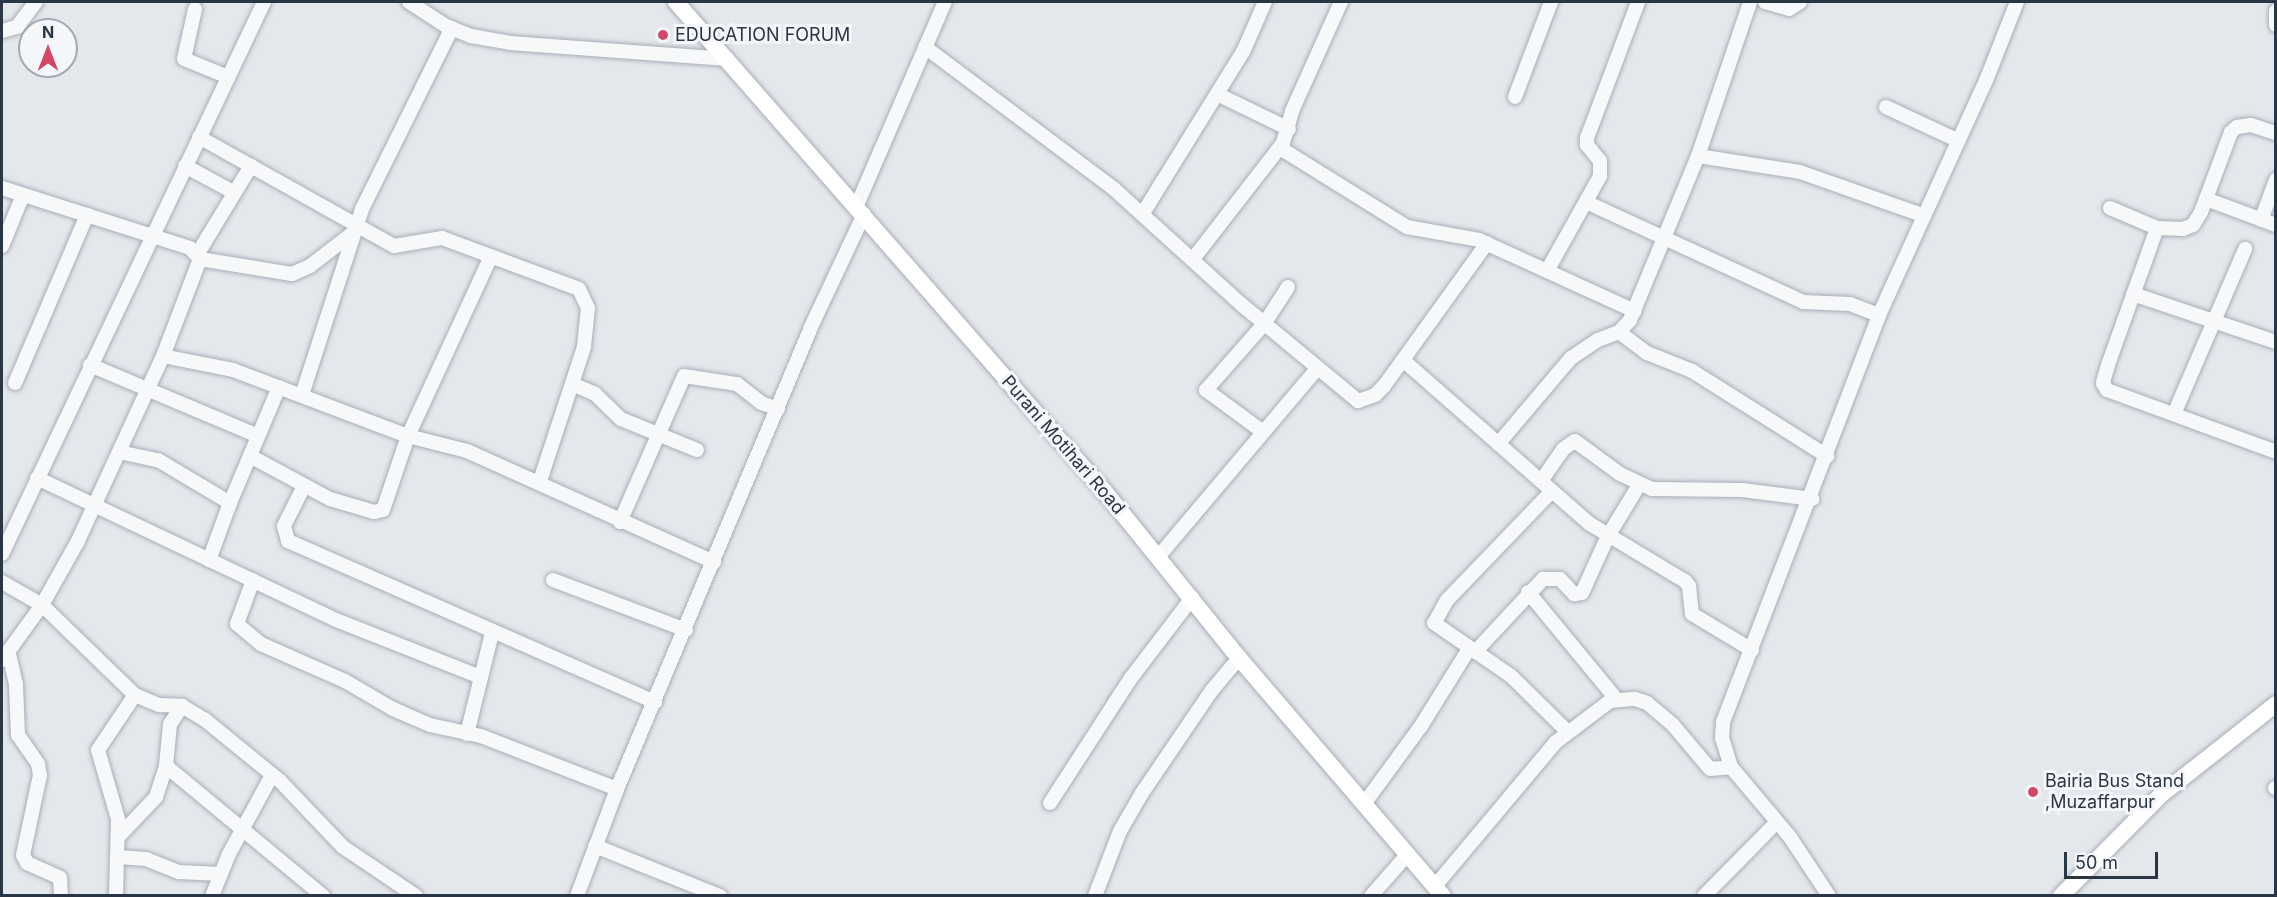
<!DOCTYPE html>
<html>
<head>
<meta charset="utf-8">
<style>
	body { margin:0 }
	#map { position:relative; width:2277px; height:897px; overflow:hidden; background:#e4e7ec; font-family:Inter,sans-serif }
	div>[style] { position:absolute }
	.roads { filter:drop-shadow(0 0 2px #a9aeb6) drop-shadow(0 0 2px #a9aeb6) }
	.minor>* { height:14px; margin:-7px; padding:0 7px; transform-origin:7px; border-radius:7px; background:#f7f8fa }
	.major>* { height:16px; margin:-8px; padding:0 8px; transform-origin:8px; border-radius:8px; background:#fff }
	.dots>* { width:16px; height:16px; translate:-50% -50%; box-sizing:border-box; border:3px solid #f4f6f9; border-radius:50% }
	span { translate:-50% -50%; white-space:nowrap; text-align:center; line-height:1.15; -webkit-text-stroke:6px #f4f6f9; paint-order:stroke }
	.poi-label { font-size:18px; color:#2b3644 }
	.left { translate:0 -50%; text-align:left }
	.street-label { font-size:18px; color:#2b3644 }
	.frame { position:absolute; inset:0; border:3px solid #2b3644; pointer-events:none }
	.north { position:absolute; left:18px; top:18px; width:60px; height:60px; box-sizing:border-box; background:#f4f6f9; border:2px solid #a4a9b1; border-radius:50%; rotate:0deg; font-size:16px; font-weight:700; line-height:24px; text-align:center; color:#2b3644 }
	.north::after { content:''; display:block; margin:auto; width:21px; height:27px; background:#d04a67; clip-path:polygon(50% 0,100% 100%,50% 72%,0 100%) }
	.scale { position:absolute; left:2064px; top:852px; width:94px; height:27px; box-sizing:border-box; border:3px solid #2b3644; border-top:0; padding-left:8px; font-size:18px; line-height:21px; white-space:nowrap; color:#2b3644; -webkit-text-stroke:4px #f4f6f9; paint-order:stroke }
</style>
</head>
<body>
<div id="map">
	<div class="roads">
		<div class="minor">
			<i style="left:409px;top:2px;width:44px;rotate:33deg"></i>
			<i style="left:446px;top:26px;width:27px;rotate:22deg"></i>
			<i style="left:471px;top:36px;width:40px;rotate:10deg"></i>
			<i style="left:510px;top:43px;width:218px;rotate:4.2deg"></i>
			<i style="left:1765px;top:2px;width:25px;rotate:16deg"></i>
			<i style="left:1789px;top:9px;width:13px;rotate:-32deg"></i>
			<i style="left:195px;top:9px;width:51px;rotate:102.4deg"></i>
			<i style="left:184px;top:59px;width:48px;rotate:22.2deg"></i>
			<i style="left:2276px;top:11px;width:14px;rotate:90deg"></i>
			<i style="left:2px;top:31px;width:16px;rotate:-15deg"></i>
			<i style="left:17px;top:27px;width:31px;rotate:-53deg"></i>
			<i style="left:925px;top:47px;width:236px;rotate:36.9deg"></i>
			<i style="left:1114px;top:189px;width:173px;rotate:42.2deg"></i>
			<i style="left:1242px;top:305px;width:151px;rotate:39.6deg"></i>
			<i style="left:1358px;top:401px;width:18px;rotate:-19deg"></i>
			<i style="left:1375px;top:395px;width:13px;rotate:-45deg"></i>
			<i style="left:1384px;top:386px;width:176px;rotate:-54.2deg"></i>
			<i style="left:1217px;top:94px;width:80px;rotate:25.9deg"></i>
			<i style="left:1515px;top:97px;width:102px;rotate:-69.2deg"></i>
			<i style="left:1886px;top:107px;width:78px;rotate:24.9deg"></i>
			<i style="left:199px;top:137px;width:223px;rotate:29.2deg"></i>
			<i style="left:394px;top:246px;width:49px;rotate:-9.5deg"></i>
			<i style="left:442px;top:238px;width:146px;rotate:20.4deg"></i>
			<i style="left:579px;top:289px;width:21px;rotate:65deg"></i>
			<i style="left:588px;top:308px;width:39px;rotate:96deg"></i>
			<i style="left:584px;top:347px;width:141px;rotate:108.2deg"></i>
			<i style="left:1280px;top:148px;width:150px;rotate:31.9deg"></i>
			<i style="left:1407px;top:227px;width:73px;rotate:10.2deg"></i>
			<i style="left:1479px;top:240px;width:171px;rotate:24.5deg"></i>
			<i style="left:1698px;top:156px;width:103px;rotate:8.9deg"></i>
			<i style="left:1800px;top:172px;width:129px;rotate:19.4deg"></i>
			<i style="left:185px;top:166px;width:55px;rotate:28.4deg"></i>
			<i style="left:2px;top:188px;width:197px;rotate:17.7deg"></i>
			<i style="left:190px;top:248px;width:15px;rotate:48deg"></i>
			<i style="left:200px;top:259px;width:104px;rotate:110.9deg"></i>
			<i style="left:163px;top:356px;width:204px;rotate:114.7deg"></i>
			<i style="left:78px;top:541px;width:73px;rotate:119.4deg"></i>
			<i style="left:42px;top:605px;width:68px;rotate:126deg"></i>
			<i style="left:2206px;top:199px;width:75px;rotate:20.4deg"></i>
			<i style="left:1586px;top:202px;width:239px;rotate:24.7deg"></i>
			<i style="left:1803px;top:302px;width:47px;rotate:2.4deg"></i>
			<i style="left:1850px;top:304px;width:31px;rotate:21deg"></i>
			<i style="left:857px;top:205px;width:221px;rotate:-66.6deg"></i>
			<i style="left:2110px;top:208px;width:51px;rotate:23.1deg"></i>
			<i style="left:2157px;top:228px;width:26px;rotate:2deg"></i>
			<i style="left:2183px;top:229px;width:11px;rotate:-22deg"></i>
			<i style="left:2193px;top:225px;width:15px;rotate:-58deg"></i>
			<i style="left:2201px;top:212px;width:85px;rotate:-69.4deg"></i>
			<i style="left:2231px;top:132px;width:8px;rotate:-40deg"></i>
			<i style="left:2237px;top:127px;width:14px;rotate:-8deg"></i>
			<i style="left:2251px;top:125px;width:26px;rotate:18deg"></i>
			<i style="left:1143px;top:213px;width:190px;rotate:-58.2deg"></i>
			<i style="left:1243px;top:52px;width:55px;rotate:-66.3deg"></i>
			<i style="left:2261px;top:220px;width:43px;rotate:-69.4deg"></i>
			<i style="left:2157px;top:228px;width:145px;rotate:109.7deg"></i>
			<i style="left:2108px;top:365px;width:19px;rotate:106deg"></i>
			<i style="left:2103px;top:383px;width:8px;rotate:60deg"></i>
			<i style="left:2107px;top:390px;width:180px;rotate:20.1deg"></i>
			<i style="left:2px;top:246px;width:55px;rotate:-67.6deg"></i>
			<i style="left:198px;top:253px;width:102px;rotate:-58.7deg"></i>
			<i style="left:200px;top:259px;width:93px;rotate:9.3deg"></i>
			<i style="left:292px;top:274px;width:20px;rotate:-24deg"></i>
			<i style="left:310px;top:266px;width:56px;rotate:-37.7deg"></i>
			<i style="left:1193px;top:259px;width:147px;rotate:-52.2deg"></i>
			<i style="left:1283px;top:143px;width:33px;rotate:-74deg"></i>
			<i style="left:1292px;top:111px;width:120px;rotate:-65.8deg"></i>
			<i style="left:1547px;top:271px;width:109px;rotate:-60.8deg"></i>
			<i style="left:1600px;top:176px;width:15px;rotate:-90deg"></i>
			<i style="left:1600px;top:161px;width:21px;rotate:-129deg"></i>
			<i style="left:1587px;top:145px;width:7px;rotate:-90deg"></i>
			<i style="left:1587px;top:138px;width:145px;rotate:-69.4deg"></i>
			<i style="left:2133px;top:294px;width:151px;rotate:18.6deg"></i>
			<i style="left:1619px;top:332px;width:35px;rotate:37deg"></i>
			<i style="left:1647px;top:353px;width:48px;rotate:21.8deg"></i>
			<i style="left:1692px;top:371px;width:160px;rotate:32.2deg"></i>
			<i style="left:163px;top:356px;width:71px;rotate:11.3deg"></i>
			<i style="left:233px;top:370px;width:187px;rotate:20.7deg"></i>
			<i style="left:408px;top:436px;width:61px;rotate:14.3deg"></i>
			<i style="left:467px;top:451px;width:271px;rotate:24.2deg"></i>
			<i style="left:1403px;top:360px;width:249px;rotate:41.3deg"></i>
			<i style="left:1590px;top:524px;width:111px;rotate:31deg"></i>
			<i style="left:1685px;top:581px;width:6px;rotate:51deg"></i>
			<i style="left:1689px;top:586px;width:28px;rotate:84deg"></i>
			<i style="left:1692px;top:614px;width:70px;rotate:31deg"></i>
			<i style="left:90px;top:365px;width:182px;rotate:22.9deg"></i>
			<i style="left:15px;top:383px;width:183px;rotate:-66.8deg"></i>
			<i style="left:572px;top:384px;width:25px;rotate:23deg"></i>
			<i style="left:595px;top:394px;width:36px;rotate:44deg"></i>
			<i style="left:621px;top:419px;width:82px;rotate:22.2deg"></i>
			<i style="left:302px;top:395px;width:195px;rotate:-72.1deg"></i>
			<i style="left:362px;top:209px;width:202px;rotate:-63.6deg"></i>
			<i style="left:2174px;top:414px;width:180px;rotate:-66.7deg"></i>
			<i style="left:1263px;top:432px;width:71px;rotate:-143.6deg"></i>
			<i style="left:1206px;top:390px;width:88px;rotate:-48.7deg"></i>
			<i style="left:1264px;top:324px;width:44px;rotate:-57deg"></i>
			<i style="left:1498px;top:444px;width:113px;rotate:-49.7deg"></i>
			<i style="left:1571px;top:358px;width:32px;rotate:-34deg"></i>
			<i style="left:1598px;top:340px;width:22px;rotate:-21deg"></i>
			<i style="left:1619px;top:332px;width:16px;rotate:-47deg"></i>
			<i style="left:1630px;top:320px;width:178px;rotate:-67.5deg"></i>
			<i style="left:1698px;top:156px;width:163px;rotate:-71.3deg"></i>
			<i style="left:119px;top:452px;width:40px;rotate:12deg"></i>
			<i style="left:158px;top:460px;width:84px;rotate:30.8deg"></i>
			<i style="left:230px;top:503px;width:61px;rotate:110.2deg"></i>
			<i style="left:250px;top:456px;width:91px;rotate:28.3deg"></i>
			<i style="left:330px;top:499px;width:46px;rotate:16.5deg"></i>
			<i style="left:374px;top:512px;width:9px;rotate:-13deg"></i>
			<i style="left:383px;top:510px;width:78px;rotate:-71.3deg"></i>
			<i style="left:408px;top:436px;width:198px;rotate:-65.2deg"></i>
			<i style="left:37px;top:478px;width:331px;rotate:25.4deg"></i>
			<i style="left:336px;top:620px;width:156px;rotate:21.5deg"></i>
			<i style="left:1541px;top:481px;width:39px;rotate:-55deg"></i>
			<i style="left:1563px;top:449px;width:14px;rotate:-34deg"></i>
			<i style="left:1575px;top:441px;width:56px;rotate:36.3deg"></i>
			<i style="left:1620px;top:474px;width:35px;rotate:25deg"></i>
			<i style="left:1652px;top:489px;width:90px;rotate:0.6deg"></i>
			<i style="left:1742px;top:490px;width:71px;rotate:7.3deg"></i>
			<i style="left:304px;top:486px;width:45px;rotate:116.6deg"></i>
			<i style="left:284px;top:526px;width:16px;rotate:75deg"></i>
			<i style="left:288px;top:541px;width:401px;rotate:23.7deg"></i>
			<i style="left:1552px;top:491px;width:151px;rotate:133.9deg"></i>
			<i style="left:1447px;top:600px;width:26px;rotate:119deg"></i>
			<i style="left:1434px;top:623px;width:93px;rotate:34.5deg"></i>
			<i style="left:1511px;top:676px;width:78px;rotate:44.5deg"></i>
			<i style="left:230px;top:503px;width:126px;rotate:-67.1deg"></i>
			<i style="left:620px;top:522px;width:159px;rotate:-66.3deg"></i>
			<i style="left:684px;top:376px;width:54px;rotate:8.6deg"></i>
			<i style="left:737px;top:384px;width:31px;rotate:38deg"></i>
			<i style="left:761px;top:403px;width:18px;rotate:19deg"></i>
			<i style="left:2px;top:554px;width:611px;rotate:-64.61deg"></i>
			<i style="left:1158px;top:557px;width:246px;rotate:-49.8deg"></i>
			<i style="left:253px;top:580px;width:47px;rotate:110deg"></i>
			<i style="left:237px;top:624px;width:31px;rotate:40deg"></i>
			<i style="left:261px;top:644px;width:92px;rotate:23.8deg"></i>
			<i style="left:345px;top:681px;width:56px;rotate:30.3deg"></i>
			<i style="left:393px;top:709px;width:40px;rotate:23.4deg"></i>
			<i style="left:430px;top:725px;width:52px;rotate:12.2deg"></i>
			<i style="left:481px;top:736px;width:146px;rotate:21.3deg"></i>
			<i style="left:553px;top:580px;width:142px;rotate:20.6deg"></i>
			<i style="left:2px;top:582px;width:46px;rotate:29.9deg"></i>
			<i style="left:42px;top:605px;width:129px;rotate:44.1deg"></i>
			<i style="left:135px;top:695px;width:26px;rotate:23deg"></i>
			<i style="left:159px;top:705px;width:23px;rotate:2deg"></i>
			<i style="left:182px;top:706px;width:26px;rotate:31deg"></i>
			<i style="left:204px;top:719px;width:98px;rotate:39.2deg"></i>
			<i style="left:280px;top:781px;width:91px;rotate:46.3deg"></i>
			<i style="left:343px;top:847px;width:88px;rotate:33.9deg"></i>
			<i style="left:1528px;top:592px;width:140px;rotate:50.5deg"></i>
			<i style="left:1475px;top:652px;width:100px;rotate:-47deg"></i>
			<i style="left:1543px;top:579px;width:17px"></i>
			<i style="left:1560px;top:579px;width:21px;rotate:47deg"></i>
			<i style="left:1574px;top:594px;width:8px;rotate:-7deg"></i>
			<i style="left:1582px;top:593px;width:63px;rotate:-65.5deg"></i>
			<i style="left:1608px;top:536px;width:60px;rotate:-58.7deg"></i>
			<i style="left:9px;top:654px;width:32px;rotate:77deg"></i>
			<i style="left:16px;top:685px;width:50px;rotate:87.7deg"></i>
			<i style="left:18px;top:735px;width:35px;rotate:55deg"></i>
			<i style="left:38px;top:764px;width:11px;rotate:80deg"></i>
			<i style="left:40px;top:775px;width:82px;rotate:102deg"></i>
			<i style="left:23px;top:855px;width:9px;rotate:63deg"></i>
			<i style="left:27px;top:863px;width:36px;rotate:24deg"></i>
			<i style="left:60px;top:878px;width:18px;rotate:87deg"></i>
			<i style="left:467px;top:734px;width:104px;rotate:-76.1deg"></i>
			<i style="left:166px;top:766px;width:204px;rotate:39.6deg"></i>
			<i style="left:2275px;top:788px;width:1px"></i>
			<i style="left:1050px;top:803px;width:149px;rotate:-57.1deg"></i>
			<i style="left:1131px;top:678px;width:101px;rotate:-52.7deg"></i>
			<i style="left:1364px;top:804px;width:97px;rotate:-53.8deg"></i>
			<i style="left:1421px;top:726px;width:91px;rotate:-58.1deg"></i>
			<i style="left:119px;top:836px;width:54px;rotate:-46.5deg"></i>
			<i style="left:156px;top:797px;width:33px;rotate:-72deg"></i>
			<i style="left:166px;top:766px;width:42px;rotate:-84.6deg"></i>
			<i style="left:170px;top:724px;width:22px;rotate:-56deg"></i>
			<i style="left:595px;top:846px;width:135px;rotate:21.8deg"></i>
			<i style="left:118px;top:857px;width:28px;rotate:4deg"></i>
			<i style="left:146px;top:859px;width:35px;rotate:22deg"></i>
			<i style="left:179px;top:872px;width:42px;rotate:2.7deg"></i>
			<i style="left:1435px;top:886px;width:188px;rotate:-50deg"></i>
			<i style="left:1556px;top:742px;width:68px;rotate:-37.2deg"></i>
			<i style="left:1610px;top:701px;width:25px;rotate:-5deg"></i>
			<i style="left:1635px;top:699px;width:13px;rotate:18deg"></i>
			<i style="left:1647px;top:703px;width:34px;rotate:40deg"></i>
			<i style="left:1673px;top:725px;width:57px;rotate:49.9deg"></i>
			<i style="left:1710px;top:769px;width:21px;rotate:-5deg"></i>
			<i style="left:116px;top:896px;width:77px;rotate:-88.5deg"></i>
			<i style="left:118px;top:819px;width:72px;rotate:-106.2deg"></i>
			<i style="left:98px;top:750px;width:66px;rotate:-56.1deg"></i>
			<i style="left:212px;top:896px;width:45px;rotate:-68deg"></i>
			<i style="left:229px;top:854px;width:90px;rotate:-61.4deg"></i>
			<i style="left:577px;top:896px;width:114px;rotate:-69.5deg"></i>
			<i style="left:617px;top:789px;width:499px;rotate:-67.2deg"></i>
			<i style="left:810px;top:329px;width:127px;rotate:-64.8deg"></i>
			<i style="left:1095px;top:896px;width:70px;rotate:-69deg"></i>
			<i style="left:1120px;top:831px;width:44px;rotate:-59.9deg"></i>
			<i style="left:1142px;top:793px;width:125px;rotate:-55.8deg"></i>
			<i style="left:1212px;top:690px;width:42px;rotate:-49.8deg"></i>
			<i style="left:1371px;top:896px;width:55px;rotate:-48.7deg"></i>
			<i style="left:1704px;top:896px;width:104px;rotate:-45.4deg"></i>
			<i style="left:1829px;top:896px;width:71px;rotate:-123.5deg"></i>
			<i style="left:1790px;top:837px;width:92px;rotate:-130.1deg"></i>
			<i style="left:1731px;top:767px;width:30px;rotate:-107deg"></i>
			<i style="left:1722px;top:738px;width:16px;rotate:-86deg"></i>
			<i style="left:1723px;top:722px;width:436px;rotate:-69deg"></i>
			<i style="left:1879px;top:315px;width:260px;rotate:-65.5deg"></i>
			<i style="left:1987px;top:78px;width:82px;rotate:-68.5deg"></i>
		</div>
		<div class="major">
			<i style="left:676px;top:2px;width:651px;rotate:48.8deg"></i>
			<i style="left:1105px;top:492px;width:213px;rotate:51.1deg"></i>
			<i style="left:1239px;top:658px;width:313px;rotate:49.4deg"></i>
			<i style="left:2061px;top:896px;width:144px;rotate:-45.3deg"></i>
			<i style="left:2162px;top:794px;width:145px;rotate:-38.3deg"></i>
		</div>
	</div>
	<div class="dots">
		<i style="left:663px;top:35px;background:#d04a67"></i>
		<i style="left:2033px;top:792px;background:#d04a67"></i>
	</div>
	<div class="poi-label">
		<span class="left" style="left:675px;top:35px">EDUCATION FORUM</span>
		<span class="left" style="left:2045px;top:792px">Bairia Bus Stand<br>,Muzaffarpur</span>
	</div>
	<div class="street-label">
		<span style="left:1063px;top:445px;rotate:49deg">Purani Motihari Road</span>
	</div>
	<div class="frame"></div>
	<div class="north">N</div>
	<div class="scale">50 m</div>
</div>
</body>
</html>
